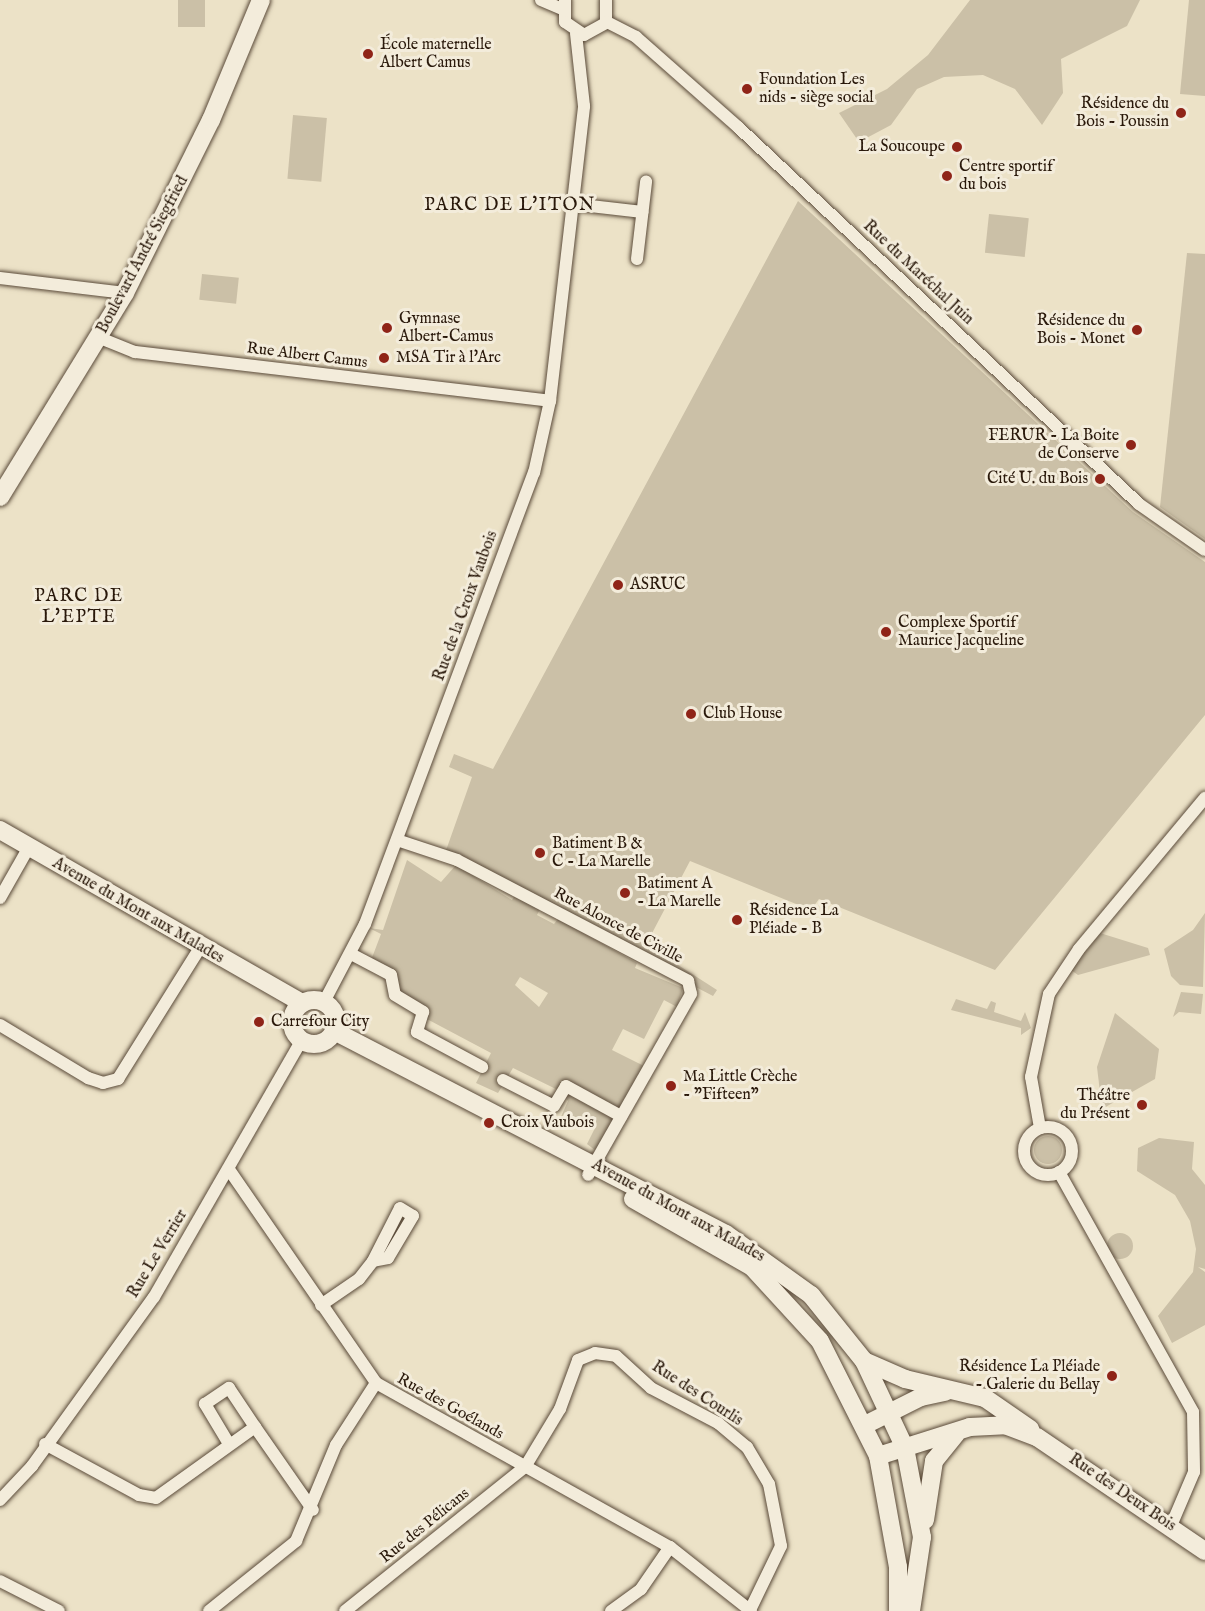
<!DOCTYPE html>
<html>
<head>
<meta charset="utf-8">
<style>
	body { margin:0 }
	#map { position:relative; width:1205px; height:1611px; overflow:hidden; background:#ece2c7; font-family:"IM FELL English",serif }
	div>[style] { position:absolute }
	.green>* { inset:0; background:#cbc0a7; transform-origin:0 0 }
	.round { border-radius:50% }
	.roads { filter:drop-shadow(0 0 2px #5a4a39) drop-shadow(0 0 2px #5a4a39) }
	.street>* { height:12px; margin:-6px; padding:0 6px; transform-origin:6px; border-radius:6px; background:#f3ecdb }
	.street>.ring { margin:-6px; padding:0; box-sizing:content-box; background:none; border:12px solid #f3ecdb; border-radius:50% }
	.secondary>* { height:18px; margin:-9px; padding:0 9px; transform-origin:9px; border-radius:9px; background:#f3ecdb }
	.secondary>.ring { margin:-9px; padding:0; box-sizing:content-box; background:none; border:18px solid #f3ecdb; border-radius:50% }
	.dots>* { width:16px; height:16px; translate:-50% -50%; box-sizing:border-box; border:3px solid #f3ecdb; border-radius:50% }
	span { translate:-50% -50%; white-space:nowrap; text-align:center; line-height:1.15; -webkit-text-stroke:6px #f3ecdb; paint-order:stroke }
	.poi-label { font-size:16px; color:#29180a }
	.left { translate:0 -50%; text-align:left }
	.right { translate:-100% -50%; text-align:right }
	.street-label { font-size:16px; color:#29180a }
	.neighbourhood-label { font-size:18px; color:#29180a; letter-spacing:1.5px }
</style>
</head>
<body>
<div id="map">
	<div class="green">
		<i style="left:178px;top:0;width:27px;height:27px"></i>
		<i style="clip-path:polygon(970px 0,1140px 0,1127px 26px,1061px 59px,1063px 93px,1042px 125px,1015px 89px,983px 75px,944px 77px,917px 89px,891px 125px,859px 142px,839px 113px,887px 89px,928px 55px)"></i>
		<i style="clip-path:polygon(1189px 0,1205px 0,1205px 96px,1180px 94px)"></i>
		<i style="left:293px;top:115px;width:34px;height:64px;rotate:5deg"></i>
		<i style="clip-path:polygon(798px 201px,1133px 512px,1205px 562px,1205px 715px,995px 970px,819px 899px,811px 910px,690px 861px,650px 937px,661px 954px,717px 990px,713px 996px,444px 856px,472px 777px,449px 767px,454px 754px,493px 769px)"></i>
		<i style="left:989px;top:214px;width:40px;height:39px;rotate:6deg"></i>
		<i style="clip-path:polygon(1187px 253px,1205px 254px,1205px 539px,1160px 507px)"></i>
		<i style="left:202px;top:274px;width:37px;height:26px;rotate:6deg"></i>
		<i style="clip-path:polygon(evenodd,407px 860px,441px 882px,456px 865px,512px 900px,515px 895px,540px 909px,537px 915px,554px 924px,558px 919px,637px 963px,635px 968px,683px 988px,677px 1007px,664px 1000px,644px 1039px,623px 1029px,612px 1050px,646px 1067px,600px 1154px,587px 1144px,595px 1128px,565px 1112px,556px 1128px,568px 1101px,558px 1090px,513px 1068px,498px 1093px,476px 1083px,491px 1053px,425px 1018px,395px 995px,395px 985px,370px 963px,381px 934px,369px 928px,383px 930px,407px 860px,520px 977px,548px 993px,539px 1007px,515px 985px,520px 977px)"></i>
		<i style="clip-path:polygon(1205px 913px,1203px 987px,1180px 985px,1171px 976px,1164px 949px,1193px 930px)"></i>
		<i style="clip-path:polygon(1100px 933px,1148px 948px,1150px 955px,1078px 975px,1071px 970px)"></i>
		<i style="clip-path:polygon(1181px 992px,1203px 994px,1201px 1014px,1179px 1012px,1173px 1017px)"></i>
		<i style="clip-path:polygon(956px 999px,987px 1009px,991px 1001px,996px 1003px,994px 1012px,1021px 1021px,1025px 1012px,1031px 1028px,1021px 1035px,1021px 1028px,951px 1010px)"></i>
		<i style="clip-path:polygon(1115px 1013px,1159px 1049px,1155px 1079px,1102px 1109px,1097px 1067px)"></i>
		<i class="round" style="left:1034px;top:1136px;width:28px;height:28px"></i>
		<i style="clip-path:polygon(1159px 1138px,1194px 1142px,1192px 1169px,1205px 1185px,1205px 1269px,1198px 1267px,1205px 1272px,1205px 1325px,1172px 1343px,1158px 1316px,1193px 1272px,1196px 1249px,1190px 1221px,1175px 1195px,1137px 1171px,1138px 1148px)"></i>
		<i class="round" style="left:1107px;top:1233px;width:26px;height:26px"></i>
	</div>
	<div class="roads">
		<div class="street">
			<i style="left:541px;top:0;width:23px;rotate:23deg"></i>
			<i style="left:565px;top:0;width:22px;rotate:90deg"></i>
			<i style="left:565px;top:22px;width:23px;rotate:34deg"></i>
			<i style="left:584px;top:35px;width:25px;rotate:-29deg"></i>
			<i style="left:606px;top:23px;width:23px;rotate:-90deg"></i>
			<i style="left:607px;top:22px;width:33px;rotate:27deg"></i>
			<i style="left:636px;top:37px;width:136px;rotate:41.4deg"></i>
			<i style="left:738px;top:127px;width:550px;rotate:43.23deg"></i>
			<i style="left:1139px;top:504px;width:80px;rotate:34.9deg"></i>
			<i style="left:573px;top:204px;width:70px;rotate:6.5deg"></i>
			<i style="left:637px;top:259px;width:78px;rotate:-83.3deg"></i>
			<i style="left:0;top:278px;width:126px;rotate:6.8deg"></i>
			<i style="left:100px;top:338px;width:38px;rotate:22deg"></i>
			<i style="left:135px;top:352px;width:418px;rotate:6.7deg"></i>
			<i style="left:397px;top:840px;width:63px;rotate:18.4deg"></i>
			<i style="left:457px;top:860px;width:261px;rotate:27.6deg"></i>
			<i style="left:688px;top:981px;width:13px;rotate:77deg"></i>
			<i style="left:691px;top:994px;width:208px;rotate:119.6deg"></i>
			<i style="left:0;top:898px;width:59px;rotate:-60.4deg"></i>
			<i style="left:351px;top:954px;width:45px;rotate:27.7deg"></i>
			<i style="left:391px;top:975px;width:20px;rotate:79deg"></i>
			<i style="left:395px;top:995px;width:33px;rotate:31deg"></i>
			<i style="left:423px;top:1012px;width:21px;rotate:107deg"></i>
			<i style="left:417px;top:1032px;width:74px;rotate:28.3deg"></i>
			<i style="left:324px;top:1002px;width:88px;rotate:-62.3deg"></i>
			<i style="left:365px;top:924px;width:482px;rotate:-69.5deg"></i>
			<i style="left:534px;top:473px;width:74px;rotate:-77.5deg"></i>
			<i style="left:550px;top:401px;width:297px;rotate:-83.4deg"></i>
			<i style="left:584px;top:106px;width:73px;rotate:-96.3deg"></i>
			<i style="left:0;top:1025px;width:103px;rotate:31.1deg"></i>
			<i style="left:88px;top:1078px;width:16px;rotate:18deg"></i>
			<i style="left:103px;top:1083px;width:16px;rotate:-15deg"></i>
			<i style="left:118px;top:1079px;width:155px;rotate:-58deg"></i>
			<i style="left:503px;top:1080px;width:57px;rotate:27deg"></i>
			<i style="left:554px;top:1106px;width:23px;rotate:-59deg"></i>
			<i style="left:566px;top:1086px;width:63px;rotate:28.6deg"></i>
			<i class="ring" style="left:1024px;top:1127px;width:36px;height:36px"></i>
			<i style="left:1040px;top:1128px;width:52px;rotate:-100deg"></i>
			<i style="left:1031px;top:1077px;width:85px;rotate:-77.8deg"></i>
			<i style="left:1049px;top:994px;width:54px;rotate:-56.3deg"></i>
			<i style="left:1079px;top:949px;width:197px;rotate:-50.2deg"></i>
			<i style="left:230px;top:1171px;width:257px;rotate:55.4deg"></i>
			<i style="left:376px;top:1383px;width:337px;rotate:29.2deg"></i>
			<i style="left:670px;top:1547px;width:103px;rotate:38.3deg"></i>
			<i style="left:1059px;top:1172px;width:275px;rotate:60.8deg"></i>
			<i style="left:1193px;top:1412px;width:60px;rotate:89deg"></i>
			<i style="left:1194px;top:1472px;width:59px;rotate:113.1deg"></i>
			<i style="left:400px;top:1208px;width:15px;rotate:32deg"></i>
			<i style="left:413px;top:1216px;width:49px;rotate:120.8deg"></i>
			<i style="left:388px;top:1258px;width:15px;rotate:169deg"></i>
			<i style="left:373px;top:1261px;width:59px;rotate:-63deg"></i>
			<i style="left:321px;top:1305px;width:46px;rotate:-34.4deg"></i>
			<i style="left:359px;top:1279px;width:23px;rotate:-52deg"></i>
			<i style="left:45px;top:1444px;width:107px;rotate:28.5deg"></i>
			<i style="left:139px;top:1495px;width:17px;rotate:10deg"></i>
			<i style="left:156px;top:1498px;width:122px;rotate:-35.6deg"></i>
			<i style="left:255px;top:1427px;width:101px;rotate:55.1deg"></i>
			<i style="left:229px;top:1444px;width:47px;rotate:-121deg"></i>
			<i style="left:205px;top:1404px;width:29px;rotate:-34deg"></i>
			<i style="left:229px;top:1388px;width:47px;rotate:56.3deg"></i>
			<i style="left:0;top:1500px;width:47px;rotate:-46.7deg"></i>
			<i style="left:32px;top:1466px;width:208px;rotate:-54.2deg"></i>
			<i style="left:154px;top:1297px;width:297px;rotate:-60.1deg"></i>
			<i style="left:0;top:1581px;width:66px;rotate:27deg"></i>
			<i style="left:209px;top:1611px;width:112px;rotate:-38.8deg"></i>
			<i style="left:296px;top:1541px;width:104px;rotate:-67.4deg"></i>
			<i style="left:336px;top:1445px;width:74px;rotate:-57.2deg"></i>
			<i style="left:345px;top:1611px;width:231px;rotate:-38.7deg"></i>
			<i style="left:525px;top:1467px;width:68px;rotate:-58.9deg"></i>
			<i style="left:560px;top:1409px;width:52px;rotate:-69.8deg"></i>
			<i style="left:578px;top:1360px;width:18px;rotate:-22deg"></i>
			<i style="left:595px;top:1353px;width:21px;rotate:8deg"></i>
			<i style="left:616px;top:1356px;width:47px;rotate:42.4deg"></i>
			<i style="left:651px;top:1388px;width:76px;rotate:27.6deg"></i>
			<i style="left:718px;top:1423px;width:38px;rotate:40deg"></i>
			<i style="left:747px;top:1447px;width:43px;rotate:59.3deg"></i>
			<i style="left:769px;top:1484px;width:63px;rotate:79deg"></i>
			<i style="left:781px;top:1546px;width:71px;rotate:115.8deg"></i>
			<i style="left:611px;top:1611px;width:37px;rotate:-36deg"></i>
			<i style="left:641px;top:1589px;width:51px;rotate:-55.4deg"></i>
		</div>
		<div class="secondary">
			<i style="left:0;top:497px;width:239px;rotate:-58.5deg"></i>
			<i style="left:125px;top:293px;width:193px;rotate:-63.6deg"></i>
			<i style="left:211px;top:120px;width:130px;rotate:-67.4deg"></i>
			<i style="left:0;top:830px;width:348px;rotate:29.8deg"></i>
			<i class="ring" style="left:292px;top:1000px;width:26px;height:26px"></i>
			<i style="left:334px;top:1031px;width:441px;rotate:27.4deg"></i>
			<i style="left:726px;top:1234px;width:105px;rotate:35.7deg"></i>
			<i style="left:811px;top:1295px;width:85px;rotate:51.2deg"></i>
			<i style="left:864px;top:1361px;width:96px;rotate:64.8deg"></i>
			<i style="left:905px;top:1448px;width:91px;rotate:79.2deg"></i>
			<i style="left:922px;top:1537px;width:75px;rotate:98.5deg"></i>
			<i style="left:633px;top:1199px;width:137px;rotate:29.7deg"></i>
			<i style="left:752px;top:1267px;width:100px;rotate:47.4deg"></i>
			<i style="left:820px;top:1341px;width:129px;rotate:63.2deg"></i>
			<i style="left:878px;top:1456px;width:113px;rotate:79.8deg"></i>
			<i style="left:898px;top:1567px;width:44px;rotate:90deg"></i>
			<i style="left:864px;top:1361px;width:45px;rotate:23.7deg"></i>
			<i style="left:905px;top:1379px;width:82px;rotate:13.4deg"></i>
			<i style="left:985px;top:1398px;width:55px;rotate:34.6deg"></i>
			<i style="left:865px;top:1425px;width:63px;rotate:-26.6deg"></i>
			<i style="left:921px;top:1397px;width:25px;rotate:-12deg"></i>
			<i style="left:878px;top:1456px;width:96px;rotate:-17.5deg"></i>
			<i style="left:970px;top:1427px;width:35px;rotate:-3deg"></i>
			<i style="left:1005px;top:1425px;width:34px;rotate:21deg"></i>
			<i style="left:1037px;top:1437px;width:203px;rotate:34.2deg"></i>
			<i style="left:925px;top:1520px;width:60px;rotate:-81.3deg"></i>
			<i style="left:934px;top:1461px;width:35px;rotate:-51deg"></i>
		</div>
	</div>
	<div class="dots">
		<i style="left:368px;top:54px;background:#8f2418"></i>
		<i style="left:747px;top:89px;background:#8f2418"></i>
		<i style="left:1181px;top:113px;background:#8f2418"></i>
		<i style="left:957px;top:147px;background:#8f2418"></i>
		<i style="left:947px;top:176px;background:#8f2418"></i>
		<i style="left:387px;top:328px;background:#8f2418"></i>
		<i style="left:1137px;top:330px;background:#8f2418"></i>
		<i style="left:384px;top:358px;background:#8f2418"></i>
		<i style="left:1131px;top:445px;background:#8f2418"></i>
		<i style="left:1100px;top:479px;background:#8f2418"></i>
		<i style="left:618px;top:585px;background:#8f2418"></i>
		<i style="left:886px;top:632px;background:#8f2418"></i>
		<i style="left:691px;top:714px;background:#8f2418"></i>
		<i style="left:540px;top:853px;background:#8f2418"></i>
		<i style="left:625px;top:893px;background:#8f2418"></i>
		<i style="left:737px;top:920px;background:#8f2418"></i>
		<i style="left:259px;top:1022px;background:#8f2418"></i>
		<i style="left:671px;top:1086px;background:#8f2418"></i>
		<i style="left:1142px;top:1105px;background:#8f2418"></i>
		<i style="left:489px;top:1123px;background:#8f2418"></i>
		<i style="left:1112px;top:1376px;background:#8f2418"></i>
	</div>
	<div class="poi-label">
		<span class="left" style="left:380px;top:54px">École maternelle<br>Albert Camus</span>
		<span class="left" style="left:759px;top:89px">Foundation Les<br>nids - siège social</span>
		<span class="right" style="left:1169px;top:113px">Résidence du<br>Bois - Poussin</span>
		<span class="right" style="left:945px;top:147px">La Soucoupe</span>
		<span class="left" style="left:959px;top:176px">Centre sportif<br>du bois</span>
		<span class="left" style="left:399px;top:328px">Gymnase<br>Albert-Camus</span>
		<span class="right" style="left:1125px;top:330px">Résidence du<br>Bois - Monet</span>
		<span class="left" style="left:396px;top:358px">MSA Tir à l'Arc</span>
		<span class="right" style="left:1119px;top:445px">FERUR - La Boite<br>de Conserve</span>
		<span class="right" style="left:1088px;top:479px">Cité U. du Bois</span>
		<span class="left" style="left:630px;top:585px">ASRUC</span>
		<span class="left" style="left:898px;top:632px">Complexe Sportif<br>Maurice Jacqueline</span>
		<span class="left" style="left:703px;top:714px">Club House</span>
		<span class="left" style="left:552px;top:853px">Batiment B &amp;<br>C - La Marelle</span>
		<span class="left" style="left:637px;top:893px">Batiment A<br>- La Marelle</span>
		<span class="left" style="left:749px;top:920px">Résidence La<br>Pléiade - B</span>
		<span class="left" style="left:271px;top:1022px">Carrefour City</span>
		<span class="left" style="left:683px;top:1086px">Ma Little Crèche<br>- "Fifteen"</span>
		<span class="right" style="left:1130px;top:1105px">Théâtre<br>du Présent</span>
		<span class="left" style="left:501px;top:1123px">Croix Vaubois</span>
		<span class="right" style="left:1100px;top:1376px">Résidence La Pléiade<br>- Galerie du Bellay</span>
	</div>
	<div class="street-label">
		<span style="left:143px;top:255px;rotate:-62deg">Boulevard André Siegfried</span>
		<span style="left:918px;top:273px;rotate:43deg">Rue du Maréchal Juin</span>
		<span style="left:307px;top:356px;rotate:7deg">Rue Albert Camus</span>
		<span style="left:466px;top:606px;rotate:-70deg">Rue de la Croix Vaubois</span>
		<span style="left:138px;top:911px;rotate:30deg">Avenue du Mont aux Malades</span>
		<span style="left:618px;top:926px;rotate:28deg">Rue Alonce de Civille</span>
		<span style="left:678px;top:1211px;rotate:29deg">Avenue du Mont aux Malades</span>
		<span style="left:158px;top:1254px;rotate:-59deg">Rue Le Verrier</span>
		<span style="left:697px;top:1394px;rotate:33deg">Rue des Courlis</span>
		<span style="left:450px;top:1407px;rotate:29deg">Rue des Goélands</span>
		<span style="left:1122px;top:1493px;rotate:34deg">Rue des Deux Bois</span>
		<span style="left:425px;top:1526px;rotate:-39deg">Rue des Pélicans</span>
	</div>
	<div class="neighbourhood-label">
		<span style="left:510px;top:206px">PARC DE L'ITON</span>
		<span style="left:79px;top:608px">PARC DE<br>L'EPTE</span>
	</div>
</div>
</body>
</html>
